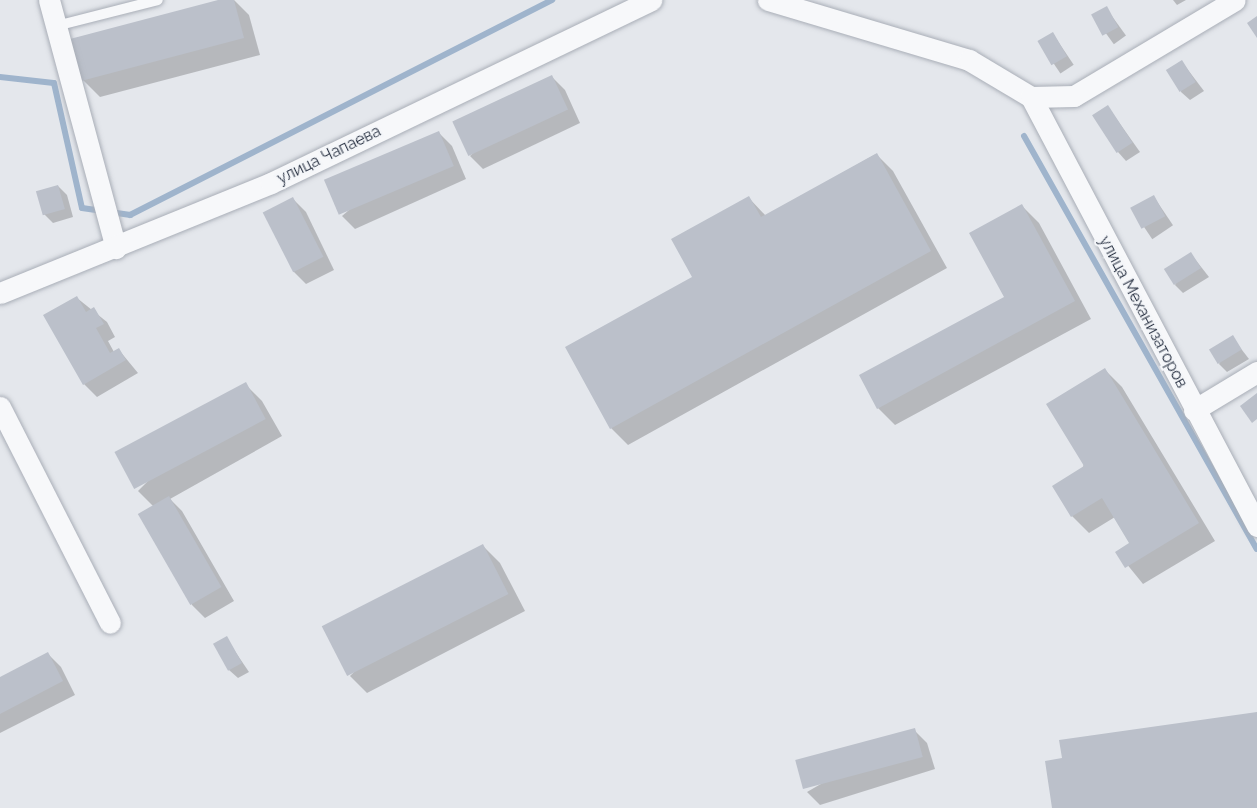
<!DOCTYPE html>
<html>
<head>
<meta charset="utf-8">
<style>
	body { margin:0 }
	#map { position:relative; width:1257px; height:808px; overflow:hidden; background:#e4e7ec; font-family:Raleway,sans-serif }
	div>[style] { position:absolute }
	.shadow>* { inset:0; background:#0003; transform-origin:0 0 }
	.stream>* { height:6px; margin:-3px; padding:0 3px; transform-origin:3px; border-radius:3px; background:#9fb4cc }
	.building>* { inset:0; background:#bbc0ca; transform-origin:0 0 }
	.roads { filter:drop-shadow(0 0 2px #a9aeb7) drop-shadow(0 0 2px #a9aeb7) }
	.lane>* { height:10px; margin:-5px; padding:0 5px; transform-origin:5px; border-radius:5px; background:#f7f8fa }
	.street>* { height:21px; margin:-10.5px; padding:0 10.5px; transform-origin:10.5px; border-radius:10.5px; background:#f7f8fa }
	span { translate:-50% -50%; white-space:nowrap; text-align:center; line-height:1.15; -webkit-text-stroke:4.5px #f4f6f9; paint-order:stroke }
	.street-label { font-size:16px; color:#2b3445 }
</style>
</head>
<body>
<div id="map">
	<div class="shadow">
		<i style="clip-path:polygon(224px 0,234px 0,249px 15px,260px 55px,100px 97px,83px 80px)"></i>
		<i style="clip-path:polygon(1173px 0,1186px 0,1177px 5px)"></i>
		<i style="left:1106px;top:8px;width:34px;height:15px;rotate:54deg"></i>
		<i style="left:1053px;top:34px;width:37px;height:16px;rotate:56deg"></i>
		<i style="clip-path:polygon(1182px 62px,1204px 91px,1190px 100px,1181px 92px)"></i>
		<i style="clip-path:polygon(552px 77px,565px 90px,580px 123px,483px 169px,470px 156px)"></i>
		<i style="clip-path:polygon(1108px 107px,1140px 152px,1126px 161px,1118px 152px)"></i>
		<i style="clip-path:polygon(439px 133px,452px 146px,466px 179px,355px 229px,342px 216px)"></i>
		<i style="clip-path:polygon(876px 154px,893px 171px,947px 268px,628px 445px,611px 428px,694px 277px,748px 197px,766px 216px)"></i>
		<i style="clip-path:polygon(58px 186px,67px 195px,73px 217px,53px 223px,44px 214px)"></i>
		<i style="left:1154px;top:197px;width:34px;height:25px;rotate:56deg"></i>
		<i style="clip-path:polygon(293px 199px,306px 212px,334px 270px,306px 284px,293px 271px)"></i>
		<i style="clip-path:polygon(1022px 206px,1039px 223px,1091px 319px,895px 425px,878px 408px,1006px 297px)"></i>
		<i style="clip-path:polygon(1191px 254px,1209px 277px,1183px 293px,1175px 285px)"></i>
		<i style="clip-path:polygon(77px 298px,107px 322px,115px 337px,108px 341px,114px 352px,119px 350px,138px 373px,97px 397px,84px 384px)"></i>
		<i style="clip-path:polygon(1232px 337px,1249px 359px,1227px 372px,1219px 364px)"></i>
		<i style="clip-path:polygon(1105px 370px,1122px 387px,1215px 541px,1143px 584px,1117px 552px,1131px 544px,1115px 517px,1089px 533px,1072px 516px)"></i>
		<i style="clip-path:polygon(245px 384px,262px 401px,282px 436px,170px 499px,182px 511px,234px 601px,205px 618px,192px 605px,154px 507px,138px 491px)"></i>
		<i style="clip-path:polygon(483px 546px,500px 563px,525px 611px,367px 693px,350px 676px)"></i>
		<i style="clip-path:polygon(226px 638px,249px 672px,238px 678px,229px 670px)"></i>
		<i style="clip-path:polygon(48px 654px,61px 667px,75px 695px,0 733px,0 679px)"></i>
		<i style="clip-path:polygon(914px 730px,927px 743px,935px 769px,820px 805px,807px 792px)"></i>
	</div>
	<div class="stream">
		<i style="left:0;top:77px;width:54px;rotate:6.3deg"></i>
		<i style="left:54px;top:83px;width:128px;rotate:77.4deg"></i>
		<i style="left:82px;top:208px;width:49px;rotate:8.3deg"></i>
		<i style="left:130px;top:215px;width:474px;rotate:-27deg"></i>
		<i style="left:1024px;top:136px;width:474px;rotate:60.6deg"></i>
	</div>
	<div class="building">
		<i style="clip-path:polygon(218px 0,234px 0,244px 38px,81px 81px,70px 39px)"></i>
		<i style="left:1107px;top:6px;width:24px;height:18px;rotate:62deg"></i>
		<i style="clip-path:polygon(1257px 16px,1257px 38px,1247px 23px)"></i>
		<i style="left:1053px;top:32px;width:28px;height:18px;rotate:60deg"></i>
		<i style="left:1182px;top:60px;width:26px;height:19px;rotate:58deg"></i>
		<i style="left:552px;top:75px;width:38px;height:110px;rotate:65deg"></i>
		<i style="left:1108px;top:105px;width:45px;height:19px;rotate:57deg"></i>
		<i style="left:439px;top:131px;width:38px;height:125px;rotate:67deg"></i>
		<i style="clip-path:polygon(877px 153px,931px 251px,610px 429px,565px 347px,692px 277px,671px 239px,749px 196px,761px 217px)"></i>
		<i style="left:58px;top:185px;width:25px;height:23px;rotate:74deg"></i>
		<i style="left:1154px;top:195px;width:24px;height:27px;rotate:62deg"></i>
		<i style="left:293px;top:197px;width:67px;height:34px;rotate:63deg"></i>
		<i style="clip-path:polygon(1022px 204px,1075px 301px,877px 409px,859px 375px,1004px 297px,969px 233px)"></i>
		<i style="left:1191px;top:252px;width:19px;height:32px;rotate:58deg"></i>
		<i style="clip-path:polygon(77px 296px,86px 312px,94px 307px,104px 324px,96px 328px,110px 353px,119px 348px,126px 360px,83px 385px,43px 315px)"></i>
		<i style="left:1233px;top:335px;width:17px;height:28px;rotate:59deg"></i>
		<i style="clip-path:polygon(1105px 368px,1199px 523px,1125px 568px,1115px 552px,1129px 543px,1102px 498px,1071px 517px,1052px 486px,1084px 466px,1046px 404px)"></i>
		<i style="left:246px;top:382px;width:42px;height:149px;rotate:62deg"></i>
		<i style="clip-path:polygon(1257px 393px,1257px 419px,1252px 423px,1240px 406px)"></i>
		<i style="left:169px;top:496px;width:105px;height:36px;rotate:60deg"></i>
		<i style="left:483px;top:544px;width:56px;height:181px;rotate:63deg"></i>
		<i style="left:227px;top:636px;width:31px;height:16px;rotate:61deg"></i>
		<i style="clip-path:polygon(48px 652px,63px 681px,0 714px,0 677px)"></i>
		<i style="clip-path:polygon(1257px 712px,1257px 808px,1052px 808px,1045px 761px,1062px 758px,1059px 740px)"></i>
		<i style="left:915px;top:728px;width:30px;height:124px;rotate:75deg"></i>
	</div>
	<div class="roads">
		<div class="lane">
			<i style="left:56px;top:26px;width:105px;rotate:-14.3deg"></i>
		</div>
		<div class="street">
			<i style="left:49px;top:0;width:257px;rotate:74.9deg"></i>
			<i style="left:768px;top:0;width:210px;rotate:16.6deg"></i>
			<i style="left:969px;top:60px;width:72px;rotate:30.8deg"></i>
			<i style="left:1031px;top:97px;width:485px;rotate:62.2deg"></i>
			<i style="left:1031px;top:97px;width:43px;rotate:-1.3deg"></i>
			<i style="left:1074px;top:96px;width:187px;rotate:-30.8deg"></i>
			<i style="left:0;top:293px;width:292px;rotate:-22.1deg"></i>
			<i style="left:271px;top:183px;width:422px;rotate:-25.7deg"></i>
			<i style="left:0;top:407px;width:242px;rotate:63deg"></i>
			<i style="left:1194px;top:410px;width:74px;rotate:-31.1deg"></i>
		</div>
	</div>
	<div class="street-label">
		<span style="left:329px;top:155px;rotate:-26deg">улица Чапаева</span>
		<span style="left:1143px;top:312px;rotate:62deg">улица Механизаторов</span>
	</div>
</div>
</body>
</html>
